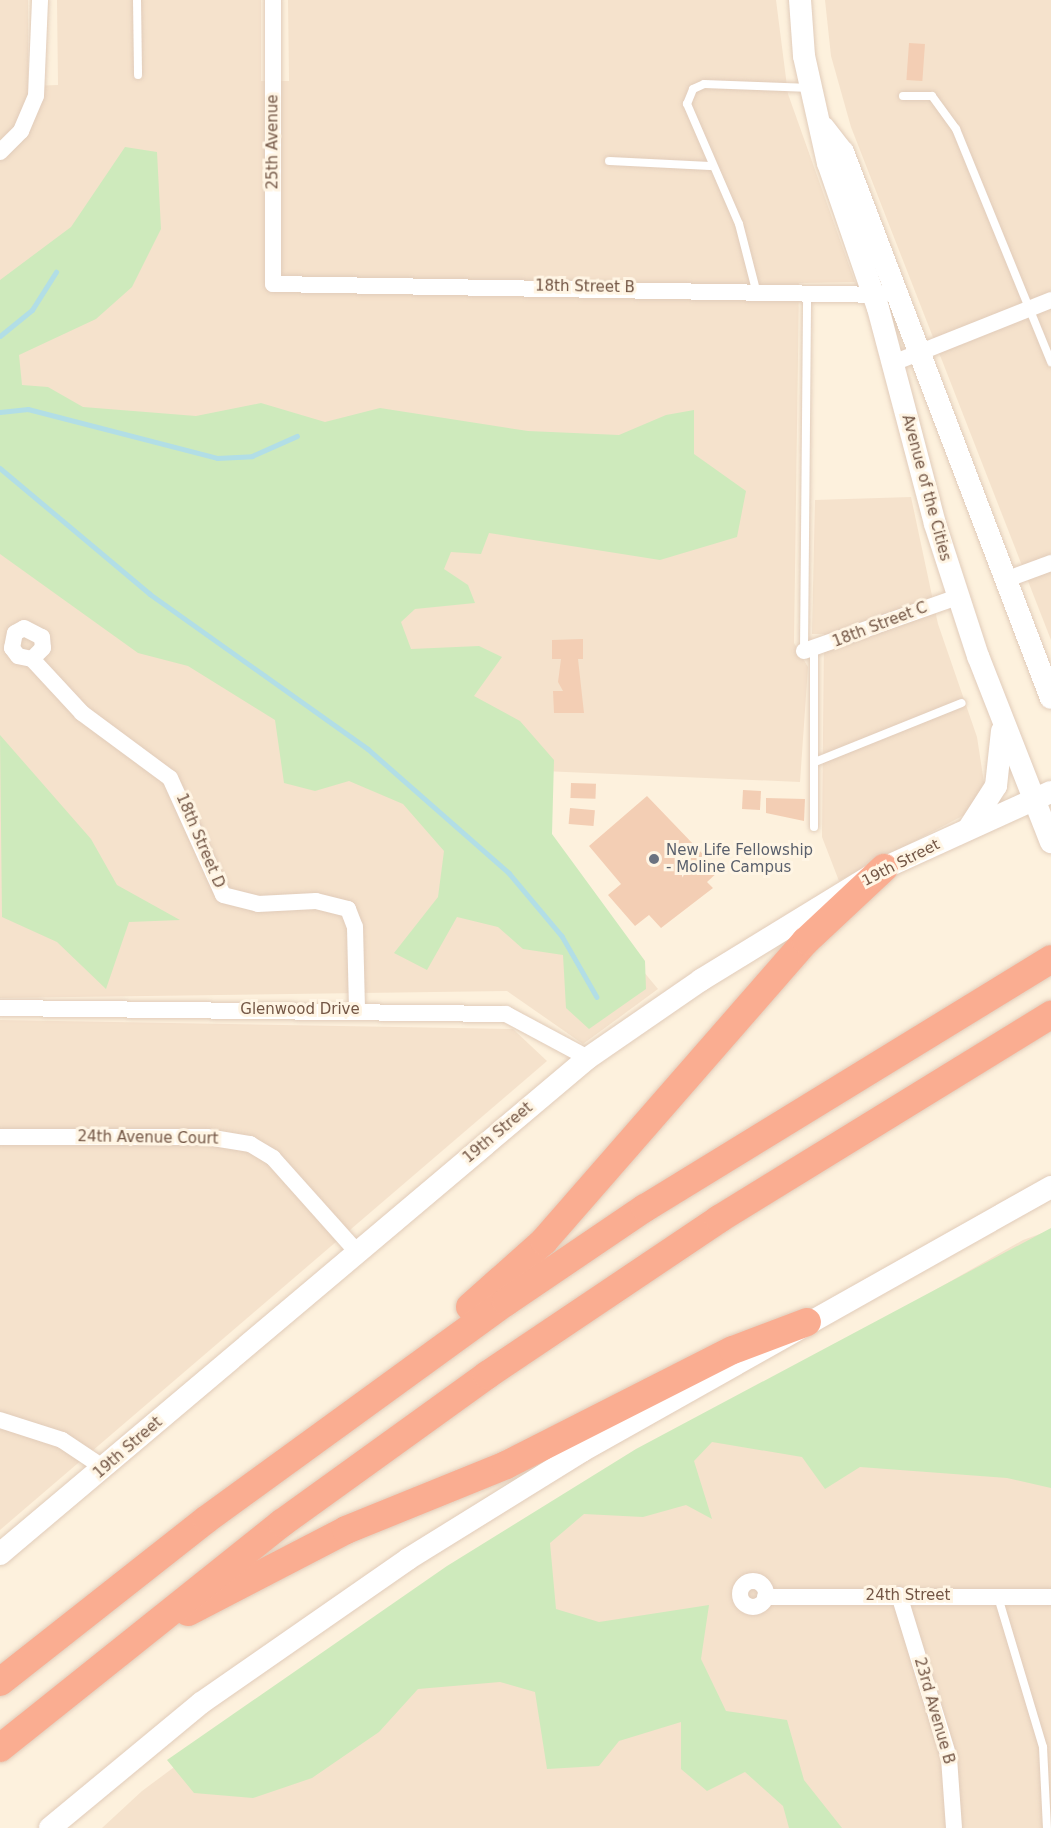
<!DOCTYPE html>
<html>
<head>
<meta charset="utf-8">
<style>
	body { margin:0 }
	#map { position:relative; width:1051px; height:1828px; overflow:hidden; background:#fdf1dd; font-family:"DejaVu Sans",sans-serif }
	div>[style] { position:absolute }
	.residential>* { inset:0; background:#f5e2cc }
	.green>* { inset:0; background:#ceeabc }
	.stream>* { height:4.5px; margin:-2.25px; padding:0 2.25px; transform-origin:2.25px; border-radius:2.25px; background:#b2dee6 }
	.building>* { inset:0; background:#f3ceb4; transform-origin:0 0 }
	.roads { filter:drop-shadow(0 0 2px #e1ccba) drop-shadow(0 0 2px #e1ccba) }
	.service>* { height:8px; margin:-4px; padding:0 4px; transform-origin:4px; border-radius:4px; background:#fff }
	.minor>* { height:16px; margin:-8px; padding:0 8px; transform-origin:8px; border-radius:8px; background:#fff }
	.minor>.ring { margin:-8px; padding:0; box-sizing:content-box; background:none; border:16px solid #fff; border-radius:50% }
	.secondary>* { height:22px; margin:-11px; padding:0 11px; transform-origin:11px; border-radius:11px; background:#fff }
	.motorway>* { height:28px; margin:-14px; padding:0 14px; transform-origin:14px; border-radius:14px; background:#faad91 }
	.dots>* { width:16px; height:16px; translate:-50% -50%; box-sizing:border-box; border:3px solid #fff5e4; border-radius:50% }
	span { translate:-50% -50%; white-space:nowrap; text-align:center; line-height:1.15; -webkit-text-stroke:6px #fff5e4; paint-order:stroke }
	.street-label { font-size:15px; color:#735645 }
	.worship-label { font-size:15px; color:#5b616d }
	.left { translate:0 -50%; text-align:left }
</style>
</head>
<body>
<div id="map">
	<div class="residential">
		<i style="clip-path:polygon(0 0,28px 0,28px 86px,58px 85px,57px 0,261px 0,261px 81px,289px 81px,288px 0,776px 0,788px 94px,855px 282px,799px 283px,794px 643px,808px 667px,800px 782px,474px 768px,658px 989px,583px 1044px,507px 991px,0 998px)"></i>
		<i style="clip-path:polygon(825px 0,1051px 0,1051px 640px,851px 127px,831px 56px)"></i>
		<i style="clip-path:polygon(911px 497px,938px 624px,977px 737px,985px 789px,968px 813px,839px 881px,822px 837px,824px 634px,812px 634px,815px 500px)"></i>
		<i style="clip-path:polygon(0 1020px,513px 1029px,547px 1061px,0 1530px)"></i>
		<i style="clip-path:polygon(1051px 1230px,1051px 1828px,102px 1828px,142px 1791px,255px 1707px,493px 1542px,1023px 1240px)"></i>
	</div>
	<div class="green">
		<i style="clip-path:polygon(125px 147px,157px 152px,161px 229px,132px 287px,96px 319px,19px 355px,22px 385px,48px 387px,83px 407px,196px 416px,261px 403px,325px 422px,380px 408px,528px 431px,619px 435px,666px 415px,694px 410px,694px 454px,746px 491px,737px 537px,660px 560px,489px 533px,481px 554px,451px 552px,444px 569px,468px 585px,475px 603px,415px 609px,401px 622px,411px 649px,479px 646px,502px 657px,474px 696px,520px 721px,554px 760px,552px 834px,645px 961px,646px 989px,589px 1029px,566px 1008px,563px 955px,523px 949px,498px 927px,457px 917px,427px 970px,394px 953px,438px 897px,444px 851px,403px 804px,349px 781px,315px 791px,284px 783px,275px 720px,188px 666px,138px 653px,0 554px,0 280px,71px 227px)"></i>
		<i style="clip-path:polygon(0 735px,91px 839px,117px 885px,180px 920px,129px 922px,106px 989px,57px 942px,2px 917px)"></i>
		<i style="clip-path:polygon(1051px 1228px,1051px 1488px,1007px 1478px,860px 1467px,825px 1489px,802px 1457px,712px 1442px,694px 1461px,712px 1519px,686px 1505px,643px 1517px,584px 1514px,550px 1543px,556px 1609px,599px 1622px,709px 1605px,701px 1659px,726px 1711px,787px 1720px,804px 1780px,842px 1828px,789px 1828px,783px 1806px,745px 1772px,707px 1791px,681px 1769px,681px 1722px,619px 1741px,599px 1766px,547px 1769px,535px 1692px,500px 1682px,418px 1689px,379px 1732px,312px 1778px,253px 1798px,194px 1793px,167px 1760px,447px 1566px,636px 1449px)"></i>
	</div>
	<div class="stream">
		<i style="left:0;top:336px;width:41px;rotate:-39.1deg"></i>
		<i style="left:32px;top:310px;width:45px;rotate:-57.7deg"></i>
		<i style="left:0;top:412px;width:28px;rotate:-6deg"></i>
		<i style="left:28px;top:409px;width:195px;rotate:14.5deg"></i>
		<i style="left:217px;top:458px;width:35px;rotate:-3deg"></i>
		<i style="left:252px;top:456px;width:49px;rotate:-24deg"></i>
		<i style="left:0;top:468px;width:196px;rotate:40deg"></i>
		<i style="left:150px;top:594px;width:267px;rotate:35.4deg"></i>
		<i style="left:368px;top:749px;width:188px;rotate:41.3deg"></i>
		<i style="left:509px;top:873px;width:82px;rotate:49.9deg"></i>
		<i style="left:562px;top:936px;width:70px;rotate:60.2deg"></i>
	</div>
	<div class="building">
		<i style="left:909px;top:43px;width:16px;height:37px;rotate:4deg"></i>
		<i style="clip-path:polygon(583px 639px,583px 659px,578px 659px,584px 713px,554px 713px,553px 691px,563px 691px,558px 682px,561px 659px,552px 659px,552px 640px)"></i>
		<i style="left:571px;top:783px;width:25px;height:15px;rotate:2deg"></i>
		<i style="left:743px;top:790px;width:18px;height:19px;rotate:3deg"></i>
		<i style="clip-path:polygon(647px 796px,719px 871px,707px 882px,713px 888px,661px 928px,649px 915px,635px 926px,608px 895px,621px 884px,589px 846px)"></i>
		<i style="clip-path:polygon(766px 798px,805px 799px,804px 821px,766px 813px)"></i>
		<i style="left:570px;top:808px;width:25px;height:16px;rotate:5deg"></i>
	</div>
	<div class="roads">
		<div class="service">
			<i style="left:137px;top:0;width:75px;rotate:89.2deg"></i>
			<i style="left:903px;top:96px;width:29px"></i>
			<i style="left:932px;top:96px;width:41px;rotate:54deg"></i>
			<i style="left:956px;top:129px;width:252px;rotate:67.8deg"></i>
			<i style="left:609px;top:161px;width:102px;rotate:2.8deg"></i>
			<i style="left:756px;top:290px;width:68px;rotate:-104.4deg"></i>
			<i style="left:739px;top:224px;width:131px;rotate:-113.4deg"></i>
			<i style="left:687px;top:104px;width:16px;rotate:-68deg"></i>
			<i style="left:693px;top:89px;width:12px;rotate:-24deg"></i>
			<i style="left:704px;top:84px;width:107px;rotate:2.1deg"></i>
			<i style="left:814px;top:650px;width:177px;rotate:90deg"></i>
			<i style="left:804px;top:651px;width:358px;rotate:-89.5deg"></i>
			<i style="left:815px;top:762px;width:158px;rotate:-21.9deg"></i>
			<i style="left:998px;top:1597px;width:157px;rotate:73.3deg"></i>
			<i style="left:1043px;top:1747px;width:81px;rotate:87.2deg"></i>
		</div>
		<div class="minor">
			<i style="left:273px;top:0;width:284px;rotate:90deg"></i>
			<i style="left:273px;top:284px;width:610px;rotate:1.03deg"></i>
			<i style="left:0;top:152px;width:30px;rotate:-45deg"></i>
			<i style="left:21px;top:131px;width:38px;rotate:-67deg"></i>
			<i style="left:36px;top:96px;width:96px;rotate:-87.6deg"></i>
			<i style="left:893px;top:363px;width:170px;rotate:-21.7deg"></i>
			<i style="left:1005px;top:580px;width:49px;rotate:-20.3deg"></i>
			<i style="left:804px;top:651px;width:162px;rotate:-19.4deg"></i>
			<i style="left:32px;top:659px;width:14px;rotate:-168deg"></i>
			<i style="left:18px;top:656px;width:10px;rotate:-127deg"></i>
			<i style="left:12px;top:648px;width:15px;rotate:-79deg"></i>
			<i style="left:15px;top:633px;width:10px;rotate:-29deg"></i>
			<i style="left:24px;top:628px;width:20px;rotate:27deg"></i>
			<i style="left:42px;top:637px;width:11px;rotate:85deg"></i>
			<i style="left:43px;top:648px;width:16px;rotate:135deg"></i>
			<i style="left:32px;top:659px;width:74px;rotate:47.2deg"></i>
			<i style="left:82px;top:713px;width:109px;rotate:36.5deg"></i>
			<i style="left:170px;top:778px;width:128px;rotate:65.6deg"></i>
			<i style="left:223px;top:895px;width:36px;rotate:14deg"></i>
			<i style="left:258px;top:904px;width:58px;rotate:-3deg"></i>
			<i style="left:316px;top:901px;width:33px;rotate:14deg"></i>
			<i style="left:348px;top:909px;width:19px;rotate:69deg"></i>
			<i style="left:355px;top:927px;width:83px;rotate:88.6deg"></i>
			<i style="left:0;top:1008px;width:506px;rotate:0.68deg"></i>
			<i style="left:506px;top:1014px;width:93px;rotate:28.2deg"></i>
			<i style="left:0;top:1137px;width:207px"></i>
			<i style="left:207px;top:1137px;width:44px;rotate:9.2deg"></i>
			<i style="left:250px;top:1144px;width:27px;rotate:31deg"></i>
			<i style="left:273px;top:1158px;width:126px;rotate:48.2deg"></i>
			<i style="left:0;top:1420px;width:65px;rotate:17.9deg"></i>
			<i style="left:62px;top:1440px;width:50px;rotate:33.7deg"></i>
			<i class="ring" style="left:740px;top:1581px;width:10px;height:10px"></i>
			<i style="left:899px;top:1595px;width:170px;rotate:72.9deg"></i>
			<i style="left:949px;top:1758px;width:70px;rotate:85.9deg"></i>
			<i style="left:765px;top:1597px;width:286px"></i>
		</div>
		<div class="secondary">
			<i style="left:800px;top:0;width:56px;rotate:85.9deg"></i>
			<i style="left:804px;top:56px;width:110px;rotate:77.4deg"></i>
			<i style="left:828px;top:163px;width:153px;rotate:71deg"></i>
			<i style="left:878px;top:308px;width:223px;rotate:75.2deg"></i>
			<i style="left:935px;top:524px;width:139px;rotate:72deg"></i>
			<i style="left:978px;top:656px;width:200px;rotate:68.6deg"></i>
			<i style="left:824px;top:128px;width:31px;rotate:52deg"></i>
			<i style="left:843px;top:152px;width:584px;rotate:69.15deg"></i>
			<i style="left:969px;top:828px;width:50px;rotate:-57.3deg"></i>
			<i style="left:996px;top:786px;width:55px;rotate:-83.8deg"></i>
			<i style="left:0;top:1554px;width:769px;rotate:-40.15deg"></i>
			<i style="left:588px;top:1058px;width:137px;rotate:-34.6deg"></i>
			<i style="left:701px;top:980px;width:215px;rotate:-31.5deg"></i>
			<i style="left:884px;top:868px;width:183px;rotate:-24.5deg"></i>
			<i style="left:50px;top:1828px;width:196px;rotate:-39.6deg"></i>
			<i style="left:201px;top:1703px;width:252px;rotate:-34.8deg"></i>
			<i style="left:408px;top:1559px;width:205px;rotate:-31.8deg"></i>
			<i style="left:582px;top:1451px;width:538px;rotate:-29.38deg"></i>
		</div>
		<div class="motorway">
			<i style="left:470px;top:1307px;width:99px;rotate:-41.7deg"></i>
			<i style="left:544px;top:1241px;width:398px;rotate:-48.9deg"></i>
			<i style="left:806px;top:941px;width:107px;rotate:-43.1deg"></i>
			<i style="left:188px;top:1612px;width:178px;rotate:-27.4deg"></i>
			<i style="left:346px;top:1530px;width:173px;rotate:-22.1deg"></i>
			<i style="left:506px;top:1465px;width:254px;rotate:-26.9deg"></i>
			<i style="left:733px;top:1350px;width:79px;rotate:-20.7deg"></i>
			<i style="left:0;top:1682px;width:263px;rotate:-38.2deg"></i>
			<i style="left:207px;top:1519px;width:369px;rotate:-36deg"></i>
			<i style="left:506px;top:1302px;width:168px;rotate:-34.1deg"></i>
			<i style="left:645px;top:1208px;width:476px;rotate:-31.5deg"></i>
			<i style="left:0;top:1748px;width:361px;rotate:-38.6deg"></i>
			<i style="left:282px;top:1523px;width:253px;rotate:-35.8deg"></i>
			<i style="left:487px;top:1375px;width:280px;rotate:-33.9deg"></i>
			<i style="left:719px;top:1219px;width:390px;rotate:-31.6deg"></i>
		</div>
	</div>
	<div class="dots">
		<i style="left:654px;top:859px;background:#6b7280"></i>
	</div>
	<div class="street-label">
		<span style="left:273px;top:142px;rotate:-90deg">25th Avenue</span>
		<span style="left:585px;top:287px;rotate:1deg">18th Street B</span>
		<span style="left:926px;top:488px;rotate:75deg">Avenue of the Cities</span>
		<span style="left:880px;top:625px;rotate:-21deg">18th Street C</span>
		<span style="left:200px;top:841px;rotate:67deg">18th Street D</span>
		<span style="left:901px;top:863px;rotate:-27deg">19th Street</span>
		<span style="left:300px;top:1010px">Glenwood Drive</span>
		<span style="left:498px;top:1133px;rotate:-40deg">19th Street</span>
		<span style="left:148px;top:1138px;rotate:1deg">24th Avenue Court</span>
		<span style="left:128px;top:1448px;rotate:-41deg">19th Street</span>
		<span style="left:908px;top:1596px">24th Street</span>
		<span style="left:934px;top:1711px;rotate:74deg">23rd Avenue B</span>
	</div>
	<div class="worship-label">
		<span class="left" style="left:666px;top:859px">New Life Fellowship<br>- Moline Campus</span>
	</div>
</div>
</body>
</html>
